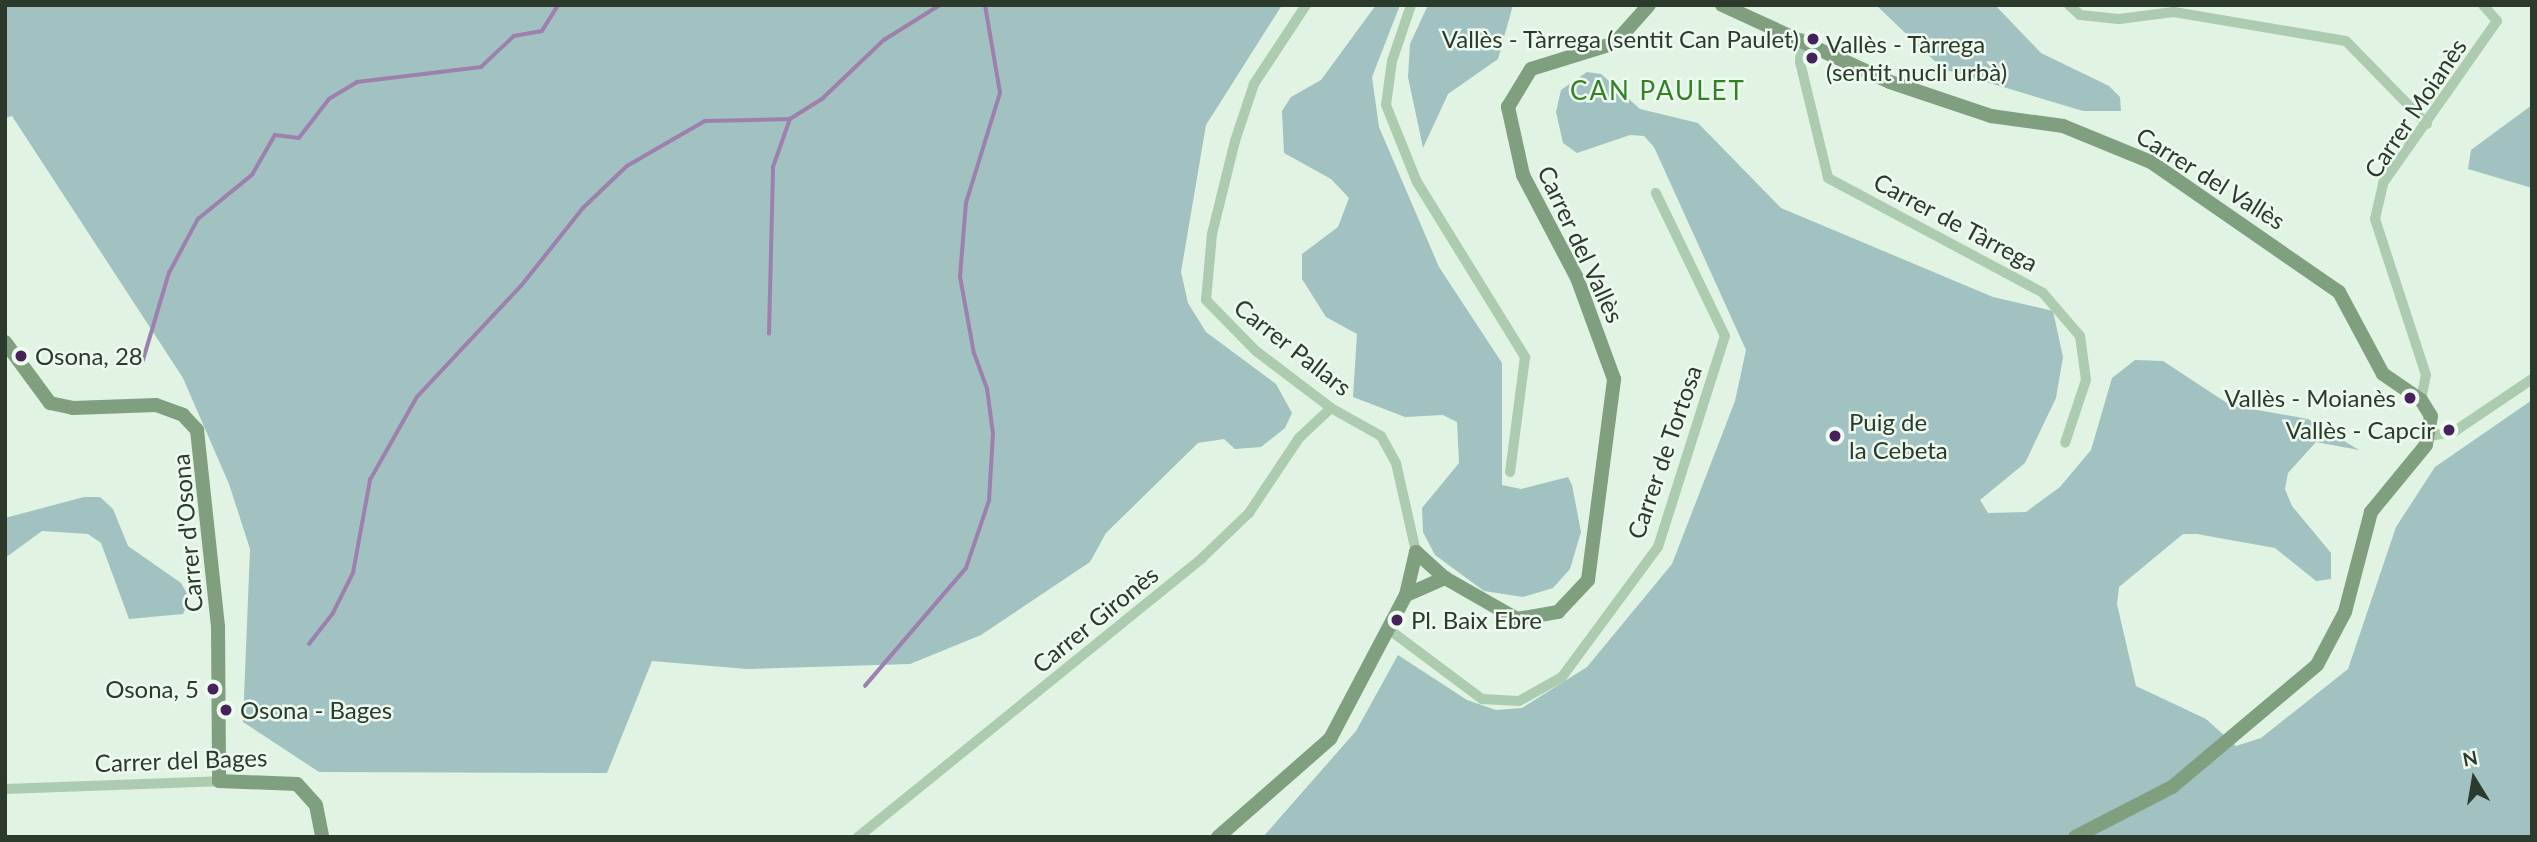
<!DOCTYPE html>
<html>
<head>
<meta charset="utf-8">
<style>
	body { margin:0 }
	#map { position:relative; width:2537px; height:842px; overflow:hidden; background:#e1f3e3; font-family:Lato,sans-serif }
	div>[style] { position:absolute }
	.green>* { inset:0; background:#a1c2c0 }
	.stream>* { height:3.5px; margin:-1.75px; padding:0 1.75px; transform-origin:1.75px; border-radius:1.75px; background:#9e80af }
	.street>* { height:10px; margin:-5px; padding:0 5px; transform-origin:5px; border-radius:5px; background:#adcbae }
	.secondary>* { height:14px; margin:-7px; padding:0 7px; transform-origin:7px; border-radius:7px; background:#7f9f7e }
	.dots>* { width:19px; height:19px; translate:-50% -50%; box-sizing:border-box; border:4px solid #edfaef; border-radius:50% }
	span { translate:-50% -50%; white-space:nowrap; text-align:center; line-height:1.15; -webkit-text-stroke:5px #edfaef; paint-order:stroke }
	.poi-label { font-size:24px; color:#2c3a2b }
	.right { translate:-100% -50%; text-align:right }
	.left { translate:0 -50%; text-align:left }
	.street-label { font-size:24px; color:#2c3a2b }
	.neighbourhood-label { font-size:26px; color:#348125; letter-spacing:2px }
	.frame { position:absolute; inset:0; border:7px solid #2c3a2b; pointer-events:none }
	.north { position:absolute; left:2439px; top:744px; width:70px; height:70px; -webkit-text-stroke:5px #edfaef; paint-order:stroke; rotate:349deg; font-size:19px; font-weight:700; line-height:28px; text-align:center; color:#2c3a2b }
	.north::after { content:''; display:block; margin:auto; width:24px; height:32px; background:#2c3a2b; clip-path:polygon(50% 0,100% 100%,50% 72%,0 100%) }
</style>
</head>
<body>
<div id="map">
	<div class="green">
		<i style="clip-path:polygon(5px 5px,1282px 5px,1206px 125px,1181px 272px,1188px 303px,1206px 332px,1276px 384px,1292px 413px,1285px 428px,1261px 447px,1235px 449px,1224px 439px,1198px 443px,1106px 533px,1090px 562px,981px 635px,910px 664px,747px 669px,652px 661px,607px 773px,319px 772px,243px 722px,250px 549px,229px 484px,183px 378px,12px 116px,5px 118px)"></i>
		<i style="clip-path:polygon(1376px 5px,1400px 5px,1372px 77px,1379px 127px,1439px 267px,1502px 363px,1502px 485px,1521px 489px,1568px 477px,1572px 485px,1581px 532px,1570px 569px,1553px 588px,1523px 597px,1484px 591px,1435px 555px,1423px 532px,1422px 508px,1459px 463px,1457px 422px,1443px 415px,1405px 417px,1353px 397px,1357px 334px,1326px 317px,1302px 279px,1302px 254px,1338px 227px,1349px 198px,1331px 179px,1284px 153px,1282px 111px,1291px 97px,1321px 80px)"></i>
		<i style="clip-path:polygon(1428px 5px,1513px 5px,1498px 59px,1448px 94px,1423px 148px,1408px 77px,1410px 44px)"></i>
		<i style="clip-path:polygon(1876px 5px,1995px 5px,2041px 53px,2109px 86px,2120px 97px,2121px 111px,2083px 111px,1943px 69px)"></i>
		<i style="clip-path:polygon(1587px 72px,1601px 74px,1640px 109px,1698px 123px,1781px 208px,1993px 297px,2053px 311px,2063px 357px,2056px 398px,2025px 463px,1980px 500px,1988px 513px,2026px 512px,2060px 487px,2091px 450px,2112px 378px,2135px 360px,2163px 361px,2230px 405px,2308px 419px,2359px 450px,2316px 442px,2288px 473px,2285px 489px,2292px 506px,2331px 553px,2331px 579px,2316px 581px,2275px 548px,2197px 534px,2183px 534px,2119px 587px,2117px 604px,2136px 686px,2206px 719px,2236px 746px,2261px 738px,2348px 669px,2396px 527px,2435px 467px,2532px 400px,2532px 837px,1263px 837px,1356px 731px,1398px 655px,1467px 700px,1496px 710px,1522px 708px,1587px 667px,1672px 564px,1735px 401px,1746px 350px,1654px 147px,1644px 136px,1630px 135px,1577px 153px,1563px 143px,1556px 112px,1561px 90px)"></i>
		<i style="clip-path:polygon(2532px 105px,2532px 188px,2468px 169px,2471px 150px)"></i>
		<i style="clip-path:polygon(84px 497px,100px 497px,113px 509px,128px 546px,181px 583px,190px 599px,183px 614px,129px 619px,101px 543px,88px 534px,42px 531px,5px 558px,5px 518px)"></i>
	</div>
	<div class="stream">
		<i style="left:769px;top:334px;width:167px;rotate:-88.6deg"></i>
		<i style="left:773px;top:167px;width:51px;rotate:-70.5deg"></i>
		<i style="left:790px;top:119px;width:39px;rotate:-32deg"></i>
		<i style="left:823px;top:98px;width:84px;rotate:-43.6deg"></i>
		<i style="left:884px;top:40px;width:66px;rotate:-32deg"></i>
		<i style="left:143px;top:360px;width:91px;rotate:-73.4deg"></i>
		<i style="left:169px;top:273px;width:61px;rotate:-61.8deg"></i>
		<i style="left:198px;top:219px;width:70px;rotate:-39.2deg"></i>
		<i style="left:252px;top:175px;width:46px;rotate:-60.1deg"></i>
		<i style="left:275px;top:135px;width:24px;rotate:7deg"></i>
		<i style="left:299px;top:138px;width:49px;rotate:-52.4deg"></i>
		<i style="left:329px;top:99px;width:33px;rotate:-31deg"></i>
		<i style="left:357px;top:82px;width:125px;rotate:-6.9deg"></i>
		<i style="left:481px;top:67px;width:45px;rotate:-43.2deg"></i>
		<i style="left:514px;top:36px;width:28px;rotate:-10deg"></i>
		<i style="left:542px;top:31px;width:31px;rotate:-58deg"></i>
		<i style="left:309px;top:644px;width:39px;rotate:-52deg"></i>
		<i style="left:333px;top:613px;width:45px;rotate:-63.4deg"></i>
		<i style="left:353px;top:573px;width:95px;rotate:-79.6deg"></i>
		<i style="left:370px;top:480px;width:95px;rotate:-60.5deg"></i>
		<i style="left:417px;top:397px;width:152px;rotate:-46.9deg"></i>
		<i style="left:521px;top:286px;width:100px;rotate:-51.5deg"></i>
		<i style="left:583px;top:208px;width:61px;rotate:-43.7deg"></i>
		<i style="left:627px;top:166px;width:90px;rotate:-30deg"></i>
		<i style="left:705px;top:121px;width:85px;rotate:-1.3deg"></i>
		<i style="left:865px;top:686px;width:155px;rotate:-49.4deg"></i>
		<i style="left:966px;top:568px;width:71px;rotate:-71.1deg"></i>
		<i style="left:989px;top:501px;width:67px;rotate:-86.6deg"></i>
		<i style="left:993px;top:434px;width:45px;rotate:-97.6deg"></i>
		<i style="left:987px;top:389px;width:37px;rotate:-110deg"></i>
		<i style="left:974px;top:354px;width:78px;rotate:-100.3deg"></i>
		<i style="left:960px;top:277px;width:74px;rotate:-85.4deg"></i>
		<i style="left:966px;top:203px;width:115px;rotate:-72.8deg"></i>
		<i style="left:1000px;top:93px;width:89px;rotate:-99.7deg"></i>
	</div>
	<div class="street">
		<i style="left:1306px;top:5px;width:95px;rotate:123.4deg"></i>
		<i style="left:1254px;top:84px;width:60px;rotate:108.4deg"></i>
		<i style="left:1235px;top:141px;width:96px;rotate:103.9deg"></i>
		<i style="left:1212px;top:234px;width:66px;rotate:95.2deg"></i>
		<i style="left:1206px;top:300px;width:71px;rotate:45.6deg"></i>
		<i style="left:1256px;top:351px;width:94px;rotate:37.2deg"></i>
		<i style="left:1331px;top:408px;width:57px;rotate:29.2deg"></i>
		<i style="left:1381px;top:436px;width:31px;rotate:61deg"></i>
		<i style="left:1396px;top:463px;width:91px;rotate:77.3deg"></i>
		<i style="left:1411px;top:5px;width:59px;rotate:108.7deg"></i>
		<i style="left:1392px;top:61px;width:44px;rotate:97.8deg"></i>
		<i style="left:1386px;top:105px;width:83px;rotate:68.1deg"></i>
		<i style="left:1417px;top:182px;width:206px;rotate:58.3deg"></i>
		<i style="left:1525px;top:357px;width:116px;rotate:97.4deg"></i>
		<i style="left:2069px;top:5px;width:15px;rotate:42deg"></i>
		<i style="left:2080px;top:15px;width:39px;rotate:6deg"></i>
		<i style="left:2119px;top:19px;width:55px;rotate:-7.3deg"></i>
		<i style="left:2174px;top:12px;width:174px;rotate:9.6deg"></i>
		<i style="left:2346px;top:41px;width:116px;rotate:45.7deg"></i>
		<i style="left:1802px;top:38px;width:24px;rotate:95deg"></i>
		<i style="left:1800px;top:62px;width:119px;rotate:76.4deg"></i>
		<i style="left:1828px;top:178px;width:244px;rotate:28.1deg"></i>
		<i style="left:2043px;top:293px;width:57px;rotate:49.3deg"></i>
		<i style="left:2080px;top:336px;width:44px;rotate:82.2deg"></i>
		<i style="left:2086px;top:380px;width:66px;rotate:108.4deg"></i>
		<i style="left:2421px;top:400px;width:25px;rotate:-79deg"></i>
		<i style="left:2426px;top:375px;width:164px;rotate:-108.1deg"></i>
		<i style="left:2375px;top:219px;width:37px;rotate:-77deg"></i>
		<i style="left:2383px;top:183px;width:198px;rotate:-54.9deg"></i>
		<i style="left:2497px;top:21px;width:21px;rotate:-131deg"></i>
		<i style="left:2430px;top:436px;width:25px;rotate:-11deg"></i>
		<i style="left:2455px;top:431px;width:93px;rotate:-34deg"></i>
		<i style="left:1387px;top:628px;width:119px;rotate:36.8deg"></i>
		<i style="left:1482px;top:699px;width:37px;rotate:3deg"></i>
		<i style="left:1519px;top:701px;width:49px;rotate:-29.2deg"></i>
		<i style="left:1562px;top:677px;width:162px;rotate:-53.6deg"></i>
		<i style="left:1658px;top:547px;width:221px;rotate:-72.4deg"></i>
		<i style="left:1725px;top:336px;width:159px;rotate:-115.8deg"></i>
		<i style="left:5px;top:789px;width:214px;rotate:-2.1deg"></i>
		<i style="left:858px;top:837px;width:443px;rotate:-39deg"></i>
		<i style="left:1202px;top:558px;width:65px;rotate:-43.8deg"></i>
		<i style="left:1249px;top:513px;width:90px;rotate:-56.3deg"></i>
		<i style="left:1299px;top:438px;width:44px;rotate:-43.2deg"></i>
	</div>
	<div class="secondary">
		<i style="left:1722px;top:5px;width:185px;rotate:24.6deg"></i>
		<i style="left:1890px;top:82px;width:107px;rotate:18.6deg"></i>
		<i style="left:1991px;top:116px;width:73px;rotate:7.9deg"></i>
		<i style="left:2063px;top:126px;width:95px;rotate:22.2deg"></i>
		<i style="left:2151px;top:162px;width:229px;rotate:34.7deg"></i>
		<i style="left:2339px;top:292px;width:93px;rotate:61.8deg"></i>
		<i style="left:2383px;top:374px;width:46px;rotate:34.4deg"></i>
		<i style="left:2421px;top:400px;width:19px;rotate:58deg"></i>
		<i style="left:2431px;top:416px;width:29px;rotate:100deg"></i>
		<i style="left:2426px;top:445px;width:87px;rotate:129.4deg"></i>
		<i style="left:2371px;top:512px;width:103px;rotate:104.6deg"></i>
		<i style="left:2345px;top:612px;width:60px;rotate:117.8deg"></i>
		<i style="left:2317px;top:665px;width:189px;rotate:139.9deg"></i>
		<i style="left:2172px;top:787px;width:109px;rotate:152.7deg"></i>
		<i style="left:5px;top:342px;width:76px;rotate:53.6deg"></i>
		<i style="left:50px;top:403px;width:24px;rotate:12deg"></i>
		<i style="left:73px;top:408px;width:83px;rotate:-2.1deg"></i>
		<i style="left:156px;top:405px;width:29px;rotate:20deg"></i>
		<i style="left:183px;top:415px;width:21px;rotate:47deg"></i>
		<i style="left:197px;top:430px;width:197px;rotate:83.9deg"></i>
		<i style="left:218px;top:626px;width:155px;rotate:89.6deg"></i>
		<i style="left:219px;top:781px;width:78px;rotate:2.2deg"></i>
		<i style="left:297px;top:784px;width:28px;rotate:48deg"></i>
		<i style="left:316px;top:805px;width:33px;rotate:79deg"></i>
		<i style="left:1416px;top:552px;width:39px;rotate:42deg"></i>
		<i style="left:1445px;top:578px;width:83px;rotate:29.7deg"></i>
		<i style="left:1517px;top:619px;width:42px;rotate:-9.7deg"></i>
		<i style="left:1558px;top:612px;width:44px;rotate:-46.8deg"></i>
		<i style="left:1588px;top:580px;width:203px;rotate:-82.6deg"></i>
		<i style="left:1614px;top:379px;width:108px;rotate:-110.1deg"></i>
		<i style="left:1577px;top:278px;width:116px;rotate:-117.7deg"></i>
		<i style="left:1523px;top:175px;width:70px;rotate:-102.4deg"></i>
		<i style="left:1508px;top:107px;width:44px;rotate:-58.8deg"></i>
		<i style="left:1531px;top:69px;width:88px;rotate:-17.2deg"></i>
		<i style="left:1615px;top:43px;width:51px;rotate:-48.2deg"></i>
		<i style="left:1406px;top:595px;width:43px;rotate:-23.6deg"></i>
		<i style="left:1218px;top:837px;width:149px;rotate:-41.2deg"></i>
		<i style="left:1330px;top:739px;width:163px;rotate:-62.2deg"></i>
		<i style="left:1406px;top:595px;width:44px;rotate:-76.9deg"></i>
	</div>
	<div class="dots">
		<i style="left:1813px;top:39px;background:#47215a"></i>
		<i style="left:1812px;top:58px;background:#47215a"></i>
		<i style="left:21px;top:356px;background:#47215a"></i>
		<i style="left:2410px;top:398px;background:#47215a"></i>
		<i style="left:2449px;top:430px;background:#47215a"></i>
		<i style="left:1835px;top:436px;background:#47215a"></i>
		<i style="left:1397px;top:620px;background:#47215a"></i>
		<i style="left:213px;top:689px;background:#47215a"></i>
		<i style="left:226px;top:710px;background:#47215a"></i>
	</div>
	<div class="poi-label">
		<span class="right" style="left:1799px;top:39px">Vallès - Tàrrega (sentit Can Paulet)</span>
		<span class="left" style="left:1826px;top:58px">Vallès - Tàrrega<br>(sentit nucli urbà)</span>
		<span class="left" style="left:35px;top:356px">Osona, 28</span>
		<span class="right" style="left:2396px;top:398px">Vallès - Moianès</span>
		<span class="left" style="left:1849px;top:436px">Puig de<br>la Cebeta</span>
		<span class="right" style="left:2435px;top:430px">Vallès - Capcir</span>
		<span class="left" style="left:1411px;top:620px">Pl. Baix Ebre</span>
		<span class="right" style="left:199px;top:689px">Osona, 5</span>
		<span class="left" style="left:240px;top:710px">Osona - Bages</span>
	</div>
	<div class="street-label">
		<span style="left:2415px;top:108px;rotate:-56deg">Carrer Moianès</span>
		<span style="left:2211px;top:178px;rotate:32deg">Carrer del Vallès</span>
		<span style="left:1956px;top:222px;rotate:28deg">Carrer de Tàrrega</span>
		<span style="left:1581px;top:244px;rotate:65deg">Carrer del Vallès</span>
		<span style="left:1293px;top:347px;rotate:38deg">Carrer Pallars</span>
		<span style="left:1664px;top:452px;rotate:-71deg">Carrer de Tortosa</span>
		<span style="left:187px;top:533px;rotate:-95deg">Carrer d'Osona</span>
		<span style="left:1095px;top:619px;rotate:-39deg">Carrer Gironès</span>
		<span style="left:181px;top:760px;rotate:-2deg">Carrer del Bages</span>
	</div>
	<div class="neighbourhood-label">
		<span style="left:1658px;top:91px">CAN PAULET</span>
	</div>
	<div class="frame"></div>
	<div class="north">N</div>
</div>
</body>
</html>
